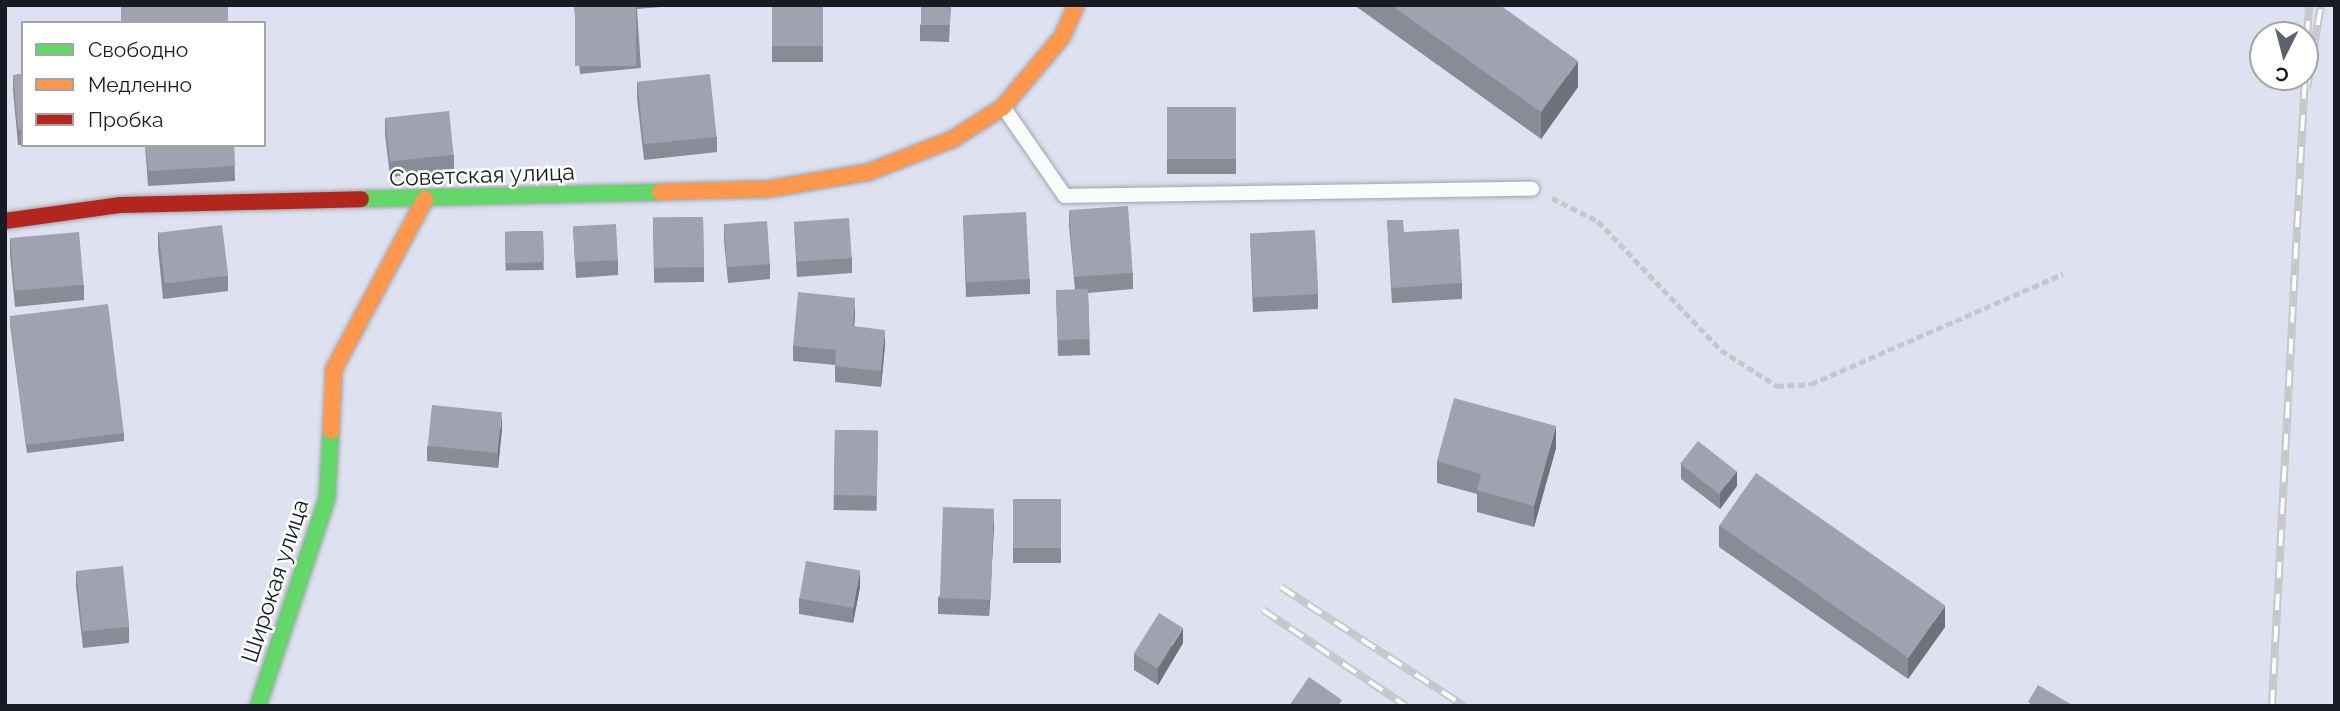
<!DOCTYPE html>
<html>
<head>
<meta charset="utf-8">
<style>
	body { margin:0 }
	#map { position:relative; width:2340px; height:711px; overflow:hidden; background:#dee2f0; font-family:Raleway,sans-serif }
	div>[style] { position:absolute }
	.path>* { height:4.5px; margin-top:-2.25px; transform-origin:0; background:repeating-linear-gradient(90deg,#c5c7cb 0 7px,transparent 0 10.5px) }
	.roads { filter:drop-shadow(0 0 2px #a0a3ad) drop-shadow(0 0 2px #a0a3ad) }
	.lane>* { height:14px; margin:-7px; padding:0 7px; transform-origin:7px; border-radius:7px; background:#fafbfd }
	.fast>* { height:16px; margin:-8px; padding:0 8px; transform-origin:8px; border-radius:8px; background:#63d668 }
	.slow>* { height:16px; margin:-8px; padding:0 8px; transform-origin:8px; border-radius:8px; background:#ff974d }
	.jam>* { height:16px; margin:-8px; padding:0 8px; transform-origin:8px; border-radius:8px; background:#b3261e }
	.rail>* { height:8px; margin-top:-4px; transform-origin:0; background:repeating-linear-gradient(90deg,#fff 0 16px,#c6c7cb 0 32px); box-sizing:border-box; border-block:2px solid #c6c7cb }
	.wall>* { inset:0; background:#898c97; transform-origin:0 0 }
	.shaded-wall>* { inset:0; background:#6f727b }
	.building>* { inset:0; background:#9fa3b0; transform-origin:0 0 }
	span { translate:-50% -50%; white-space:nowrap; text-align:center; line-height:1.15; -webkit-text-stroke:5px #fff; paint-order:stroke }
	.street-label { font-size:23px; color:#181b24 }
	.frame { position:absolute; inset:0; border:7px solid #181b24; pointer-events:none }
	.legend { position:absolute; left:21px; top:21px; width:245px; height:126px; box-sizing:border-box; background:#fff; border:2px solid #a3a4a7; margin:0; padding:9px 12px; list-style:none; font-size:21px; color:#181b24 }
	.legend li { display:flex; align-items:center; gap:14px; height:35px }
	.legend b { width:35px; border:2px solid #a3a4a7 }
	.north { position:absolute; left:2249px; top:21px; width:70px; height:70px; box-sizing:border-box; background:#fff; border:2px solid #a3a4a7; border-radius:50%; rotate:186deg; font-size:19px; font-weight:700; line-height:28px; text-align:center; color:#181b24 }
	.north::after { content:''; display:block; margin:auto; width:24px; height:32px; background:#5d616b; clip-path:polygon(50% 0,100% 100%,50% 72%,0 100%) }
</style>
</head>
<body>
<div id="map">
	<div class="path">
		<i style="left:1552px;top:198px;width:51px;rotate:26.6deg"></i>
		<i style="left:1598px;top:221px;width:178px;rotate:46.4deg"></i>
		<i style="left:1721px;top:350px;width:67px;rotate:32.7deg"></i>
		<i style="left:1777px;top:386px;width:34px;rotate:-3deg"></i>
		<i style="left:1811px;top:384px;width:275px;rotate:-23.6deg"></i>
	</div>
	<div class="roads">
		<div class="lane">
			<i style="left:1004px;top:108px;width:107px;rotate:55.3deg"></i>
			<i style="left:1065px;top:196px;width:467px;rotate:-0.9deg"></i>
		</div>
		<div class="fast">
			<i style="left:361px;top:199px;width:299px;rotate:-1.3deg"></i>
			<i style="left:258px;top:706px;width:218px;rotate:-71.6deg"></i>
			<i style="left:327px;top:499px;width:68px;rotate:-86.6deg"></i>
		</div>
		<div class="slow">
			<i style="left:660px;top:192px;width:109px;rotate:-1.6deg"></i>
			<i style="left:769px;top:189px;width:101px;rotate:-9.6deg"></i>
			<i style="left:869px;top:172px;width:90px;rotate:-21.4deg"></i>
			<i style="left:953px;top:139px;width:59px;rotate:-32.6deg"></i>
			<i style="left:1003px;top:107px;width:92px;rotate:-49.9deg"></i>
			<i style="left:1062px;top:37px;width:35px;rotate:-66deg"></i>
			<i style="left:331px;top:431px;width:62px;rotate:-87.2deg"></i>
			<i style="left:334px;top:369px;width:193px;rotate:-61.8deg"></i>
		</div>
		<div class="jam">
			<i style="left:5px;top:221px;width:117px;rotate:-7.9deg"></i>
			<i style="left:121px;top:205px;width:240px;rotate:-1.4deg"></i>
		</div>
	</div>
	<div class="rail">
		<i style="left:2307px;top:37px;width:32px;rotate:-86deg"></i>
		<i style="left:2307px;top:88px;width:84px;rotate:-80.4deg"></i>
		<i style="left:1281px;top:587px;width:218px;rotate:33deg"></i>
		<i style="left:1263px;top:610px;width:172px;rotate:33.9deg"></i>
		<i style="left:2272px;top:706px;width:630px;rotate:-87deg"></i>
	</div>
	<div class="wall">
		<i style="clip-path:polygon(574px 5px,685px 5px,637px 9px,641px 68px,580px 74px)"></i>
		<i style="left:772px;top:5px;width:51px;height:57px"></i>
		<i style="clip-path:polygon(951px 5px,949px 42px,920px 41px,920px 25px)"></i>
		<i style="clip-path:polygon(1354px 5px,1500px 5px,1578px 87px,1541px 139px)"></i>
		<i style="clip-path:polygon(23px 74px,23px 145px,18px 145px,13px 90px,13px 75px)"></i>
		<i style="clip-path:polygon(637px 82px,717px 137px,717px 152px,644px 160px,637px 98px)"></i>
		<i style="left:1167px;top:107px;width:69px;height:67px"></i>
		<i style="clip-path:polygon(385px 118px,454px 155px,454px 170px,390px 177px,385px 134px)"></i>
		<i style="clip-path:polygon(145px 145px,234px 145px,235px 181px,148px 186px)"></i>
		<i style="clip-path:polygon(1069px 210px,1133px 273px,1133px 289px,1088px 293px,1090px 355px,1058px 356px,1056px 291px,1075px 290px,1069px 226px)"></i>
		<i style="clip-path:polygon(963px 216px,1030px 279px,1030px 294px,966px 297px)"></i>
		<i style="left:703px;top:217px;width:65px;height:50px;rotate:89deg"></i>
		<i style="clip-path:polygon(1387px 220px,1404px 232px,1462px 283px,1462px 299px,1392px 303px)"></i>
		<i style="clip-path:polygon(794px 222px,852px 258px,852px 273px,797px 277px)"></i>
		<i style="clip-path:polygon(724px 224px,770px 264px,770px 279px,728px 283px,724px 240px)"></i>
		<i style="clip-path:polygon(573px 227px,618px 260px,618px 275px,576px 278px)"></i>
		<i style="left:543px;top:231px;width:39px;height:38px;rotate:89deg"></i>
		<i style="clip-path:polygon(158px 232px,228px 276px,228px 291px,163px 299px,158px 248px)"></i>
		<i style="clip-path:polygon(1250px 233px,1318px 294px,1318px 309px,1253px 312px)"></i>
		<i style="clip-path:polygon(10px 239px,84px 285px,84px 300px,15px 307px,10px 255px)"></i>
		<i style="clip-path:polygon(855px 313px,854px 327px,885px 345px,881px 387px,835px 382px,835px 365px,793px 361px,793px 346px)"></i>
		<i style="clip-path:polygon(10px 316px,124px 433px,124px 441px,27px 453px,10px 324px)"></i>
		<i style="clip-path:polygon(502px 428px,498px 468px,427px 461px,427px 446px)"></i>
		<i style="left:835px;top:430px;width:43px;height:80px;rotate:1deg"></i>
		<i style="clip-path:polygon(1556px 448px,1534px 527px,1477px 512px,1477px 494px,1437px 483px,1437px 461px)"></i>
		<i style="clip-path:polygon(1681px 464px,1737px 486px,1720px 509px,1681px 479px)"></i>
		<i style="left:1013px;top:499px;width:48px;height:64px"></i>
		<i style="clip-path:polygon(994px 525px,989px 616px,938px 614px,938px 598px)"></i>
		<i style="clip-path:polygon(1719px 525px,1945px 627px,1908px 679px,1719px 547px)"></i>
		<i style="clip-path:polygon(76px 571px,129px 627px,129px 643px,83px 648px,76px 587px)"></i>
		<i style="clip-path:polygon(860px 587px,853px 623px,799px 614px,799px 598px)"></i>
		<i style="clip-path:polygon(1183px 643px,1158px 685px,1134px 670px,1134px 654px)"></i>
	</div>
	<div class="shaded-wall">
		<i style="clip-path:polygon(1578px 61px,1578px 87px,1541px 139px,1541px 112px)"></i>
		<i style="clip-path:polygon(855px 298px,855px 313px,853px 342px,853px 326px)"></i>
		<i style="clip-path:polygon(885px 330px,885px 345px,881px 387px,881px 371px)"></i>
		<i style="clip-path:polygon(502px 412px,502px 428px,498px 468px,498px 453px)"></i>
		<i style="clip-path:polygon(1556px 426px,1556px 448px,1534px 527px,1534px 506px)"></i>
		<i style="clip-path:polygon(1737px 471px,1737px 486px,1720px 509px,1720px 493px)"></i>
		<i style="clip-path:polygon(994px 509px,994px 525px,989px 616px,989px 601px)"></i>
		<i style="clip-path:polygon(860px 571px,860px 587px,853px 623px,853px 608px)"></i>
		<i style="clip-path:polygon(1945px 606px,1945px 627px,1908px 679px,1908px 658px)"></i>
		<i style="clip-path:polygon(1183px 628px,1183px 643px,1158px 685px,1158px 669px)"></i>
	</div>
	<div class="building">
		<i style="left:121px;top:5px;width:107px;height:18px"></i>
		<i style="left:575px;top:5px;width:61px;height:61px"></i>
		<i style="left:772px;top:5px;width:51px;height:41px"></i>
		<i style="left:921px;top:5px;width:29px;height:20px"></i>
		<i style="clip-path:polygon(1391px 5px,1500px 5px,1578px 61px,1541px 112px)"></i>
		<i style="clip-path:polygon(23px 74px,23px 129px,18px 130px,13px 75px)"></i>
		<i style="left:710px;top:74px;width:63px;height:73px;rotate:84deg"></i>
		<i style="left:1167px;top:107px;width:69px;height:52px"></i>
		<i style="left:449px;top:111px;width:44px;height:64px;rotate:84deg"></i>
		<i style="clip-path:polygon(146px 145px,234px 145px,235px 166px,148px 171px)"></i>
		<i style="left:1128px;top:206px;width:67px;height:59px;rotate:86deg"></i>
		<i style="left:1026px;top:212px;width:67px;height:63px;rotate:87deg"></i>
		<i style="left:703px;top:217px;width:50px;height:50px;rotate:89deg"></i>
		<i style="left:849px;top:218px;width:40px;height:55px;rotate:86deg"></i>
		<i style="clip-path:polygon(1387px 220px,1403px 220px,1404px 232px,1459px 229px,1462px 283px,1392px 288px)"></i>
		<i style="left:767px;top:221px;width:43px;height:43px;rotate:86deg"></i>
		<i style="left:616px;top:224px;width:36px;height:43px;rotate:87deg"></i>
		<i style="left:222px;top:225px;width:51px;height:64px;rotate:83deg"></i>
		<i style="left:1315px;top:230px;width:64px;height:65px;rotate:87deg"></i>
		<i style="left:543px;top:231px;width:31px;height:38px;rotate:88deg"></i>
		<i style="left:79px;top:232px;width:53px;height:69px;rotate:85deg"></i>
		<i style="left:1088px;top:289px;width:50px;height:32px;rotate:88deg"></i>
		<i style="clip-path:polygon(798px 292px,855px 298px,853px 326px,885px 330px,881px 371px,835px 366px,836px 350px,793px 346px)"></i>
		<i style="left:108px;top:304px;width:130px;height:99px;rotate:83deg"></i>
		<i style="clip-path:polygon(1454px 398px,1556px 426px,1534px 506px,1477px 490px,1481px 474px,1437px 461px)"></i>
		<i style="left:432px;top:405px;width:70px;height:41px;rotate:6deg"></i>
		<i style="left:835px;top:430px;width:43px;height:65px;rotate:1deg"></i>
		<i style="left:1698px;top:441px;width:49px;height:29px;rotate:38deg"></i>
		<i style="left:1756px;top:473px;width:231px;height:64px;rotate:35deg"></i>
		<i style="left:1013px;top:499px;width:48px;height:49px"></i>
		<i style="left:943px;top:507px;width:51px;height:91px;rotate:2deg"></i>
		<i style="left:806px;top:561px;width:55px;height:38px;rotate:10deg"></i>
		<i style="left:123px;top:566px;width:61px;height:47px;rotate:84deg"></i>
		<i style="left:1159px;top:613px;width:28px;height:48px;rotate:32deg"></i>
		<i style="clip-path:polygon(1309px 677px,1342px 700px,1338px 706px,1289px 706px)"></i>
		<i style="clip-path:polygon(2038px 685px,2074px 706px,2034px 706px,2028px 702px)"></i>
	</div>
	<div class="street-label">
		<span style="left:482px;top:175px;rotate:-2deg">Советская улица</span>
		<span style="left:275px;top:581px;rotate:-72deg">Широкая улица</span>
	</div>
	<div class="frame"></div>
	<ul class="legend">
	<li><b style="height:9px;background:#63d668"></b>Свободно</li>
	<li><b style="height:9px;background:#ff974d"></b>Медленно</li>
	<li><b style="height:9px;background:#b3261e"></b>Пробка</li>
	</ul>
	<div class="north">С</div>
</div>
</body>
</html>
